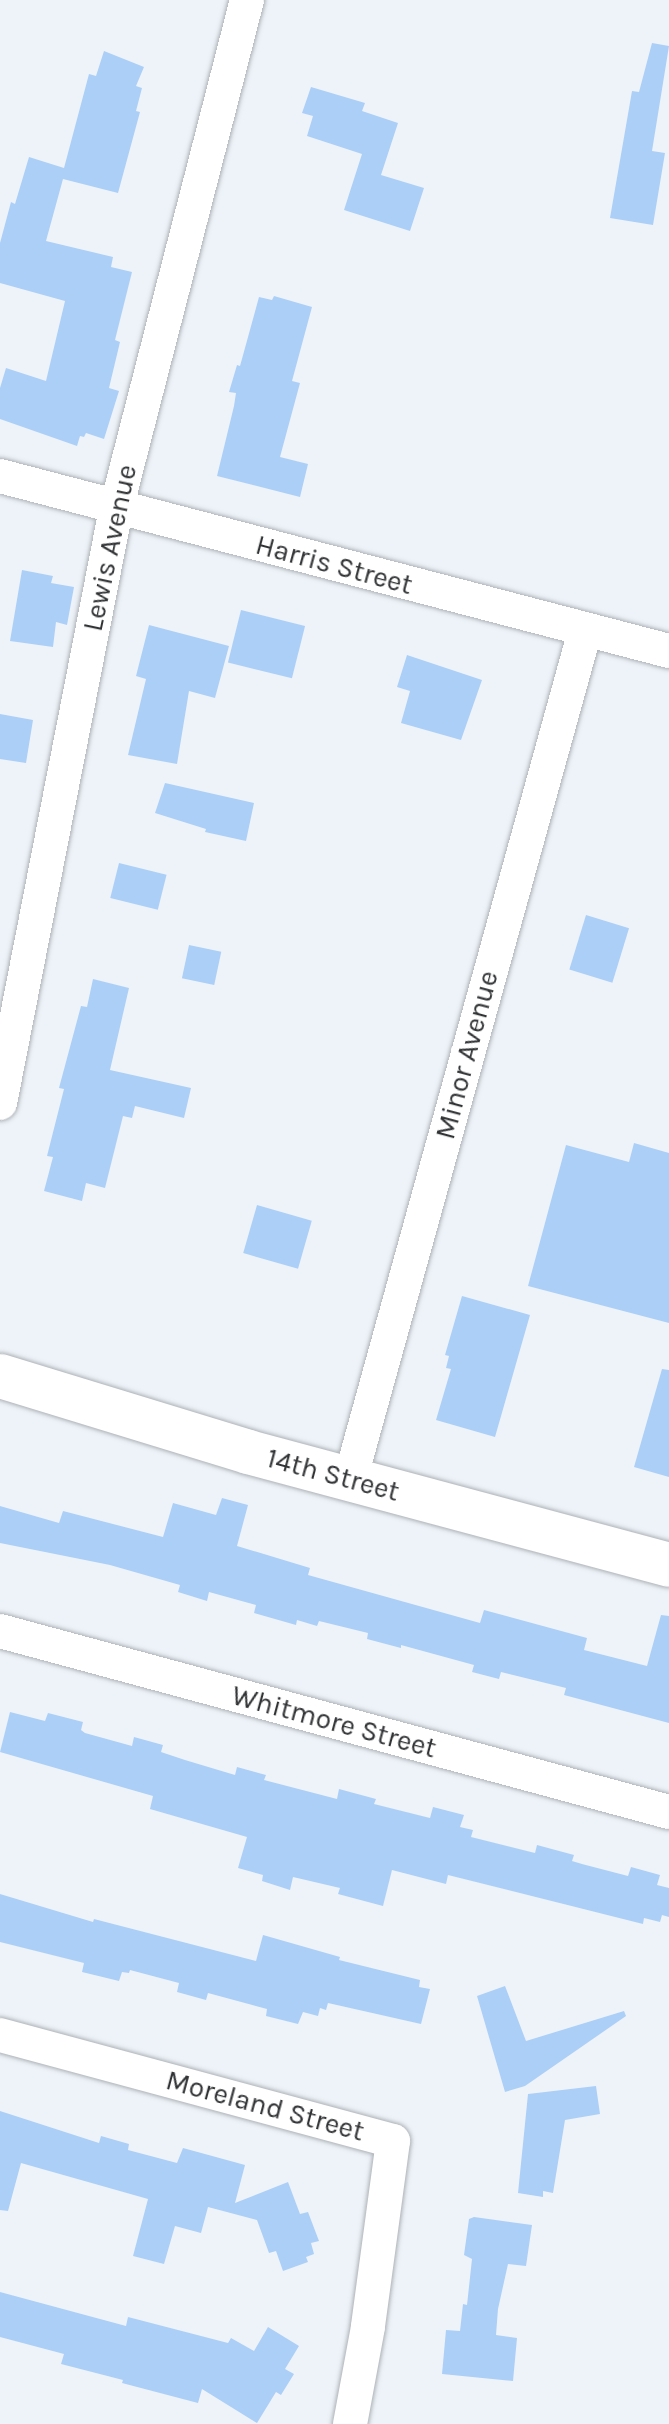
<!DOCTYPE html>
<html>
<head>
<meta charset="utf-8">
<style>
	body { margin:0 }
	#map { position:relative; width:669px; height:2424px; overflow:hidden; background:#eef3f9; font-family:Karla,sans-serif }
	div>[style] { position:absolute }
	.building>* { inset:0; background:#accff7; transform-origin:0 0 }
	.roads { filter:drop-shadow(0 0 2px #adb2b7) drop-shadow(0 0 2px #adb2b7) }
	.street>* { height:34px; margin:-17px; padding:0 17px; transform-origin:17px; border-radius:17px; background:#fff }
	.secondary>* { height:44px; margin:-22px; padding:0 22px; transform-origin:22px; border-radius:22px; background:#fff }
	span { translate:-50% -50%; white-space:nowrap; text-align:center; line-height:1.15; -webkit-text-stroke:8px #fff; paint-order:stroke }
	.street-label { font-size:28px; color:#313335 }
</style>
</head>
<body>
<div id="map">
	<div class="building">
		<i style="clip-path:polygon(652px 43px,669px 46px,652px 151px,665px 153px,653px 225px,610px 218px,632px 91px,639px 92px)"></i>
		<i style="clip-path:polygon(104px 51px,144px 67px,136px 86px,142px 88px,136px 111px,140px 112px,118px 193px,63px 179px,46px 241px,113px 257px,111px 267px,132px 272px,115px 340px,120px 342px,109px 388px,119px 391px,104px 439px,86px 433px,84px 437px,80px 436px,77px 446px,0 419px,0 388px,6px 368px,46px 381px,65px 301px,0 283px,0 243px,11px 202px,15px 204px,29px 157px,64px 168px,89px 74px,96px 76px)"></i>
		<i style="clip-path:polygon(311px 87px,365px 103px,362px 111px,398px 123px,381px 175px,424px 188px,410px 231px,344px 210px,362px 154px,307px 136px,313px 116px,302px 113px)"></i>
		<i style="clip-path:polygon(274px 296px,312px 307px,292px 381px,300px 383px,280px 457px,308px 464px,300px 497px,217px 476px,234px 406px,236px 393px,229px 392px,237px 365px,240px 366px,259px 297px,272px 300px)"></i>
		<i style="clip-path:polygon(22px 570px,53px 576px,51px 583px,74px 587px,67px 625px,56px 622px,53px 647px,10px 641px)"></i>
		<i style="left:241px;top:610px;width:66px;height:54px;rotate:14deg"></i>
		<i style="clip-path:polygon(149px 625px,229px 646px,215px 698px,189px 691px,177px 764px,128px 755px,146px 679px,136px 676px)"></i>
		<i style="clip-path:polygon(407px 655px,482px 680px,461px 740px,401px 723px,410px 691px,397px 687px)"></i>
		<i style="clip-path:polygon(0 714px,33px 720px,26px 763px,0 759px)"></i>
		<i style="clip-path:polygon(165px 783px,254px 803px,246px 841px,205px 832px,206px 829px,155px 813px)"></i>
		<i style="left:119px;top:863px;width:49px;height:36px;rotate:14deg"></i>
		<i style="left:586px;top:915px;width:45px;height:57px;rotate:17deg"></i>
		<i style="left:189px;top:945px;width:33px;height:34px;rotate:12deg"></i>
		<i style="clip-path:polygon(93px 979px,129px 988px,110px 1070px,191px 1088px,184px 1118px,135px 1106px,132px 1118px,123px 1116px,105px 1188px,86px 1183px,82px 1201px,44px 1191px,53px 1157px,47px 1156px,64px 1089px,59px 1088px,81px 1006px,87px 1007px)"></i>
		<i style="clip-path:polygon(634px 1143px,669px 1153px,669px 1323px,528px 1286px,566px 1145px,629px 1162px)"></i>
		<i style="left:257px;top:1205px;width:57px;height:50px;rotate:16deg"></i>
		<i style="clip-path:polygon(462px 1296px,530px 1315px,495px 1437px,436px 1420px,451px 1369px,446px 1368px,449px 1356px,445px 1355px)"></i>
		<i style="clip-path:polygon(662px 1369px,669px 1370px,669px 1477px,634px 1467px)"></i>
		<i style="clip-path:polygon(222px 1498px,248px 1505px,237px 1546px,310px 1568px,308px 1575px,480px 1623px,484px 1610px,587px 1638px,584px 1650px,647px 1666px,661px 1615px,669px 1616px,669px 1723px,564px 1695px,566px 1688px,501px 1672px,499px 1679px,472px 1672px,474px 1665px,401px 1645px,401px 1648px,367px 1639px,368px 1633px,319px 1621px,317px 1626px,297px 1620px,296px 1625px,254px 1613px,256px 1605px,209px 1592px,207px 1601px,178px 1592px,180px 1585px,110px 1565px,0 1543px,0 1506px,59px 1523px,63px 1511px,163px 1537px,173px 1503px,216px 1515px)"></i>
		<i style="clip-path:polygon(10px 1712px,45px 1721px,48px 1713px,83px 1722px,81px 1730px,85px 1733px,132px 1746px,134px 1737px,163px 1745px,161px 1752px,185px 1760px,235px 1775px,237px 1767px,266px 1775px,264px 1780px,337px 1799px,339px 1789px,376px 1799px,374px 1804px,430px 1818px,433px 1807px,464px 1815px,460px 1827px,473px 1830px,471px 1837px,535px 1853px,537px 1845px,574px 1855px,572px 1861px,582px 1864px,628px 1876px,631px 1867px,660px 1875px,657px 1885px,669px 1888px,669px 1917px,662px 1915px,660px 1922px,644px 1918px,643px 1924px,448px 1875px,446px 1884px,392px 1870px,383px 1906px,338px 1894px,340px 1888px,293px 1877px,290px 1890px,262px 1881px,263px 1875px,238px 1868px,247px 1837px,150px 1809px,153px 1796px,0 1752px)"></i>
		<i style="clip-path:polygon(0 1894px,93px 1922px,94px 1919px,256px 1961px,263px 1935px,340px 1957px,339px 1960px,420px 1980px,419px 1987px,430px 1989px,421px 2024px,328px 2003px,326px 2010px,320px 2008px,318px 2016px,303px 2012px,298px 2024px,266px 2016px,267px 2009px,208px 1993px,206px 2000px,177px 1992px,179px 1983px,130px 1970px,129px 1973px,122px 1972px,119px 1981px,82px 1972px,84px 1963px,0 1942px)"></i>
		<i style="clip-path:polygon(505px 1986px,526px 2041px,624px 2011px,626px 2016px,525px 2086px,505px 2092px,477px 1996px)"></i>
		<i style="clip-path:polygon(596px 2086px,600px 2114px,565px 2120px,553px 2193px,543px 2191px,543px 2197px,518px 2193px,528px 2094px)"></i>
		<i style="clip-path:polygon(0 2111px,99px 2143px,101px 2136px,129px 2144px,128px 2150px,177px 2163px,183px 2148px,245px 2165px,235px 2203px,288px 2182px,300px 2214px,308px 2212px,319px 2241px,311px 2243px,314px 2254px,306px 2257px,308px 2262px,283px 2271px,276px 2251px,269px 2253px,257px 2220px,208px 2207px,201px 2233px,175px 2226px,164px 2264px,133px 2256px,148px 2199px,21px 2163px,8px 2211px,0 2210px)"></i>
		<i style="clip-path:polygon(474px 2217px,532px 2225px,526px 2266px,508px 2264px,498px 2309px,496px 2335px,517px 2338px,513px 2381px,442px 2374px,446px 2330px,460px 2331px,463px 2304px,467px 2305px,472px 2259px,464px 2255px,469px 2219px)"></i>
		<i style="clip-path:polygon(0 2292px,126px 2326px,128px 2317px,228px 2343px,231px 2338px,254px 2351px,268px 2327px,299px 2346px,285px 2369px,294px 2374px,281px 2395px,276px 2392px,257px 2423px,202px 2389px,198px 2403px,122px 2383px,123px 2380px,61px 2364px,64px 2354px,0 2337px)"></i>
	</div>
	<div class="roads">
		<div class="street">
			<i style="left:0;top:476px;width:692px;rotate:14.66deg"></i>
			<i style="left:0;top:1103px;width:605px;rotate:-78.95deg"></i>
			<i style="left:116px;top:509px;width:526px;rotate:-75.57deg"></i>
			<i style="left:350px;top:1480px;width:881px;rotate:-74.53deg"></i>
			<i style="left:0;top:1631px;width:693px;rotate:15.14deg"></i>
			<i style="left:0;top:2035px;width:407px;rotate:15.1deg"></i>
			<i style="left:393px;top:2141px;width:188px;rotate:97.7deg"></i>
			<i style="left:368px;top:2327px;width:99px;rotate:100.5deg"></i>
		</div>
		<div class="secondary">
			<i style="left:0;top:1376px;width:259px;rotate:17deg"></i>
			<i style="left:248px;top:1452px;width:436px;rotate:15deg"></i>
		</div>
	</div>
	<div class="street-label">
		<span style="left:110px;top:548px;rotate:-78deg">Lewis Avenue</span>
		<span style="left:334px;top:565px;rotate:15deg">Harris Street</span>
		<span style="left:467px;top:1055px;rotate:-75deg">Minor Avenue</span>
		<span style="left:333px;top:1475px;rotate:15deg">14th Street</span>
		<span style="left:334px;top:1722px;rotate:15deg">Whitmore Street</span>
		<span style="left:265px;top:2106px;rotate:15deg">Moreland Street</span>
	</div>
</div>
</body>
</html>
